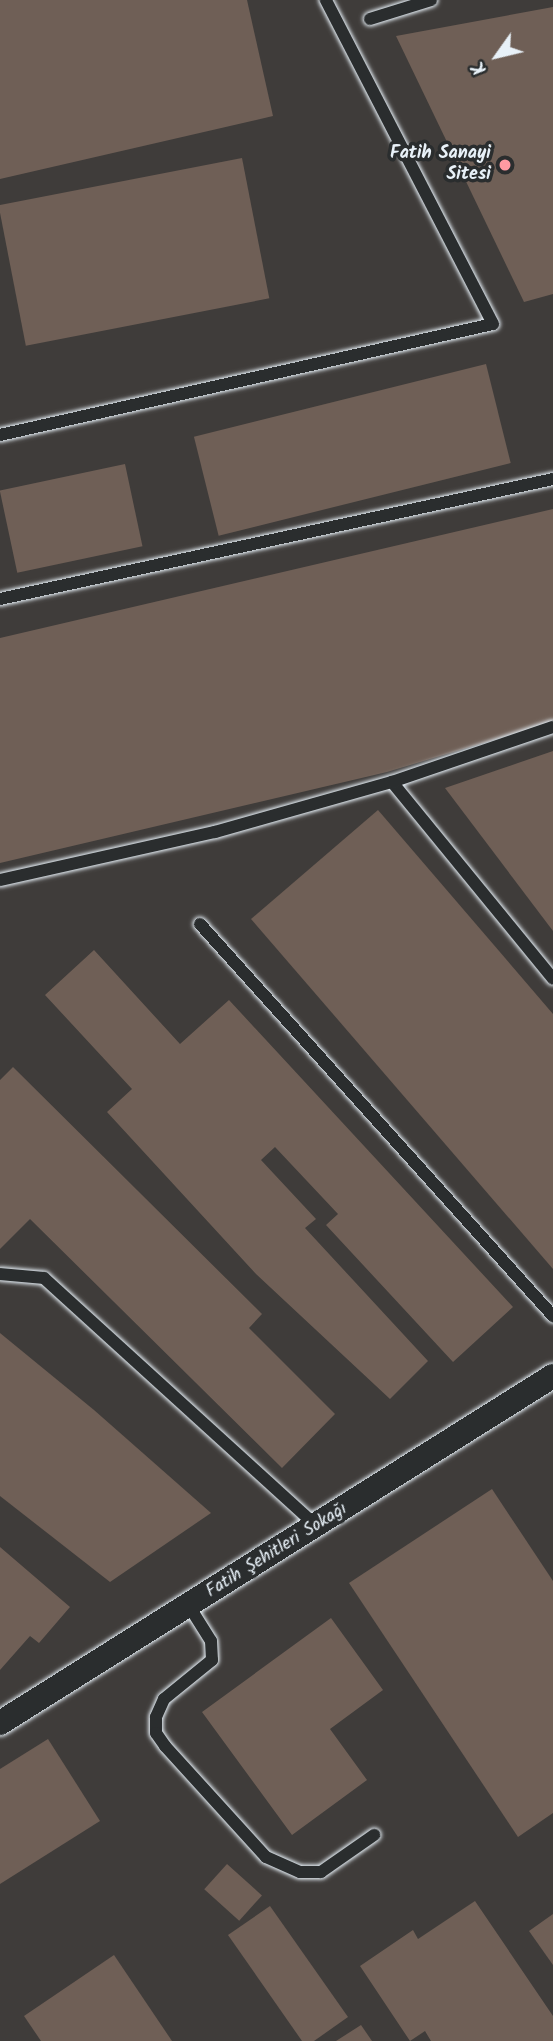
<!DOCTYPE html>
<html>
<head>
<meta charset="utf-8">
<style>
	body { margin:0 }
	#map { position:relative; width:553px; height:2041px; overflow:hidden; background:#2a2d2e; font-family:Kalam,sans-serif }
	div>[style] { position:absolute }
	.built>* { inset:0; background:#3f3c3a; transform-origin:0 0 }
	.building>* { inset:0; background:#6f5f56; transform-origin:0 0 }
	.roads { filter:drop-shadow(0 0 2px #e8f1f8) drop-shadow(0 0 2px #e8f1f8) }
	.service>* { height:12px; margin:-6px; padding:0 6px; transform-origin:6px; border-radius:6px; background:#2a2d2e }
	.minor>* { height:24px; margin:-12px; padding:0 12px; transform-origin:12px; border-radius:12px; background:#2a2d2e }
	.dots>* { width:19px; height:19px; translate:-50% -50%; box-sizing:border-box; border:4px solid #2a2d2e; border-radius:50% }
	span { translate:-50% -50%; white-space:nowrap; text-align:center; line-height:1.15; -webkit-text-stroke:7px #2a2d2e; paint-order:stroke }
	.poi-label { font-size:18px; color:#e8f1f8; font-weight:700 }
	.right { translate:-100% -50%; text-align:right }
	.street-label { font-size:18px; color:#e8f1f8 }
	.north { position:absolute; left:462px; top:21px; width:70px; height:70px; -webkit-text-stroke:5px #2a2d2e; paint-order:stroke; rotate:236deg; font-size:19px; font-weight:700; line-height:28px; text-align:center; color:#e8f1f8 }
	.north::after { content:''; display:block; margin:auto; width:24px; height:32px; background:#e8f1f8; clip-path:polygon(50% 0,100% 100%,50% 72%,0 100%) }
</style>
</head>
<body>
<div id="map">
	<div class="built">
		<i style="left:0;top:0;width:553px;height:2041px"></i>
	</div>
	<div class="building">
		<i style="clip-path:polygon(0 0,247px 0,273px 116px,0 179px)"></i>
		<i style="clip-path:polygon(553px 7px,553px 294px,524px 302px,396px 36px)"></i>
		<i style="left:242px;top:158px;width:143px;height:248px;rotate:79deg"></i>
		<i style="left:486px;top:364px;width:102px;height:301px;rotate:76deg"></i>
		<i style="left:125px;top:464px;width:84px;height:128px;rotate:78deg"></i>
		<i style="clip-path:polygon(553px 509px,553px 722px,387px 772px,0 863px,0 638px)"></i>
		<i style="clip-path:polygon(553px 751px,553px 931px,445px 788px)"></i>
		<i style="clip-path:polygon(378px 810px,553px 1014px,553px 1269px,251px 919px)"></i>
		<i style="clip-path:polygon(94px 950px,180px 1044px,229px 1000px,513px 1307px,453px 1362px,326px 1225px,338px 1214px,275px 1147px,261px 1160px,316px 1219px,305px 1228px,428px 1361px,390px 1399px,256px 1274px,107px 1112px,132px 1089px,45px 995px)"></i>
		<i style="clip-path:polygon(13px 1067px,262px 1314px,249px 1328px,335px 1414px,282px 1468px,30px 1219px,0 1249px,0 1080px)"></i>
		<i style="clip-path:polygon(0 1333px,94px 1410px,211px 1513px,110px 1582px,0 1496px)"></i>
		<i style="clip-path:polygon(492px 1489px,553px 1581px,553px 1813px,518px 1837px,349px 1583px)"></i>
		<i style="clip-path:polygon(0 1547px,70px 1607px,39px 1643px,30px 1636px,0 1670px)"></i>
		<i style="clip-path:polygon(331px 1618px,383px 1690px,330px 1729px,367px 1780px,292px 1835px,202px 1712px)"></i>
		<i style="clip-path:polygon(48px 1739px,100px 1821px,0 1884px,0 1769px)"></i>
		<i style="left:227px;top:1864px;width:47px;height:34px;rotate:42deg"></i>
		<i style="clip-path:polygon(475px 1901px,553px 2016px,553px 2041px,431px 2041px,425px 2031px,410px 2041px,360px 1966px,413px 1930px,418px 1939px)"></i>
		<i style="clip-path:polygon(270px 1906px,348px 2017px,314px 2041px,302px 2041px,228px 1935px)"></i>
		<i style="clip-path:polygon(553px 1914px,553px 1965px,529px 1931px)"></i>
		<i style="clip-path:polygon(114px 1955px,172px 2041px,41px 2041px,24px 2016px)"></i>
		<i style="clip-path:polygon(361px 2025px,372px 2041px,336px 2041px)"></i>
	</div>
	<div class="roads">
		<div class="service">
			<i style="left:370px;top:19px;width:64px;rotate:-17.3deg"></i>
			<i style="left:0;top:435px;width:505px;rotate:-12.69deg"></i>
			<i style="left:493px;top:324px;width:365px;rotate:-117.3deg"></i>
			<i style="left:0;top:599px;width:566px;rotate:-12.24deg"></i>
			<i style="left:392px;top:782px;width:254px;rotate:50.7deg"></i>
			<i style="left:0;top:880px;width:220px;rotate:-12.6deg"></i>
			<i style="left:215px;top:832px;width:184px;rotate:-15.8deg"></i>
			<i style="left:392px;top:782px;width:170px;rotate:-18.9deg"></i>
			<i style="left:200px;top:924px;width:528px;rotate:48deg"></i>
			<i style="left:0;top:1274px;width:44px;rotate:5.2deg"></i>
			<i style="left:44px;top:1278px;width:369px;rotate:42.3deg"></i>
			<i style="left:189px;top:1606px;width:41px;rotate:57.8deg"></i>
			<i style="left:211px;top:1641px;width:19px;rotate:87deg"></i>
			<i style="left:212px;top:1660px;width:62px;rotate:140.9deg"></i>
			<i style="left:164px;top:1699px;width:20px;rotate:114deg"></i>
			<i style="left:156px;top:1717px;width:16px;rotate:90deg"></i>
			<i style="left:156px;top:1733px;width:16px;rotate:55deg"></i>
			<i style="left:165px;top:1746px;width:150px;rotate:47.7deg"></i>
			<i style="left:266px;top:1857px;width:37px;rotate:24deg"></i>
			<i style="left:300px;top:1872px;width:21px"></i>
			<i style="left:321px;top:1872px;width:65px;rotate:-34.9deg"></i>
		</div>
		<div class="minor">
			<i style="left:0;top:1723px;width:653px;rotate:-32.11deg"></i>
		</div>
	</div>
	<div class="dots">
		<i style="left:505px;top:165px;background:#ff9aa2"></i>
	</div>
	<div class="poi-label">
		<span class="right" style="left:491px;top:165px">Fatih Sanayi<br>Sitesi</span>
	</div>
	<div class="street-label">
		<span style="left:277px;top:1551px;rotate:-32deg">Fatih Şehitleri Sokağı</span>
	</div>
	<div class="north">K</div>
</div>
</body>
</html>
